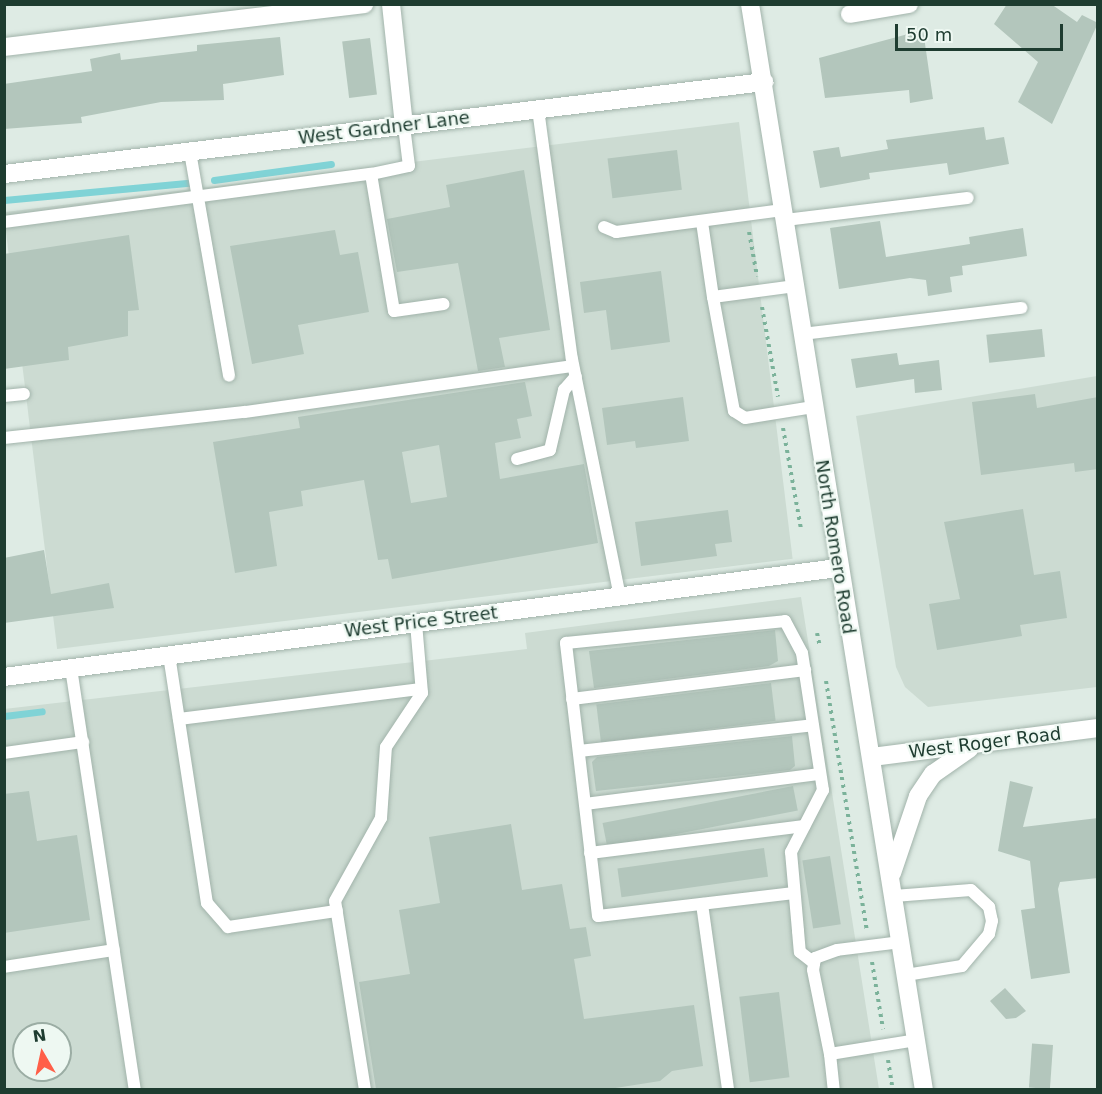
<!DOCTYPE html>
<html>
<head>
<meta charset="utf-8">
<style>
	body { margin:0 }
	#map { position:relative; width:1102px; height:1094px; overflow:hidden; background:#deebe4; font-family:"DejaVu Sans",sans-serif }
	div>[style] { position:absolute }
	.built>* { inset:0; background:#ccdbd2; transform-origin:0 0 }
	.stream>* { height:7px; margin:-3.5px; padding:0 3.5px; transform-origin:3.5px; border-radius:3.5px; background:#80d3d6 }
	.building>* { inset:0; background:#b3c6bc; transform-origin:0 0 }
	.path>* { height:4px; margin-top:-2px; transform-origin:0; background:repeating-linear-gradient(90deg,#7bb29a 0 3px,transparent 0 7.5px) }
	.roads { filter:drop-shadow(0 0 2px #a1b3aa) drop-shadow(0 0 2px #a1b3aa) }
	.service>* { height:12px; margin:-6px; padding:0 6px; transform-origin:6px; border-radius:6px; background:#fff }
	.minor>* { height:18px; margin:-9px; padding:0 9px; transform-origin:9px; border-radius:9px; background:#fff }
	.tertiary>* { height:18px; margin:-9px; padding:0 9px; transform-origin:9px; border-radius:9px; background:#fff }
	span { translate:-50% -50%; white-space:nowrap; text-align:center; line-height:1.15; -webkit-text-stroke:4.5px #eef8f2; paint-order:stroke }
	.street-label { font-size:18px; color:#1e3c30 }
	.frame { position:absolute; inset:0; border:6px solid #1e3c30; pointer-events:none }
	.north { position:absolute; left:12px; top:1022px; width:60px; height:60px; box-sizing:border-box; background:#eef8f2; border:2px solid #9bada4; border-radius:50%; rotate:351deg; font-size:16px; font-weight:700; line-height:24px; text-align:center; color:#1e3c30 }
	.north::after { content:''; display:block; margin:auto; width:21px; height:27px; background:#ff5f48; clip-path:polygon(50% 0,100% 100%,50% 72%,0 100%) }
	.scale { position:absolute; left:895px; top:24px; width:168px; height:27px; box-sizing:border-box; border:3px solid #1e3c30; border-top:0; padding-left:8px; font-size:18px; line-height:21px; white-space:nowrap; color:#1e3c30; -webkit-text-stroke:4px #eef8f2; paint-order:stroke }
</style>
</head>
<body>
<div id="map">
	<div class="built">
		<i style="left:739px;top:122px;width:440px;height:741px;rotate:83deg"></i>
		<i style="clip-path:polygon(1097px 376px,1097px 687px,928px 707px,905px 687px,896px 667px,856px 416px)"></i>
		<i style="clip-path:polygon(evenodd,801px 597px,879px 1089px,5px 1089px,4px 709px,527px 649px,525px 633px,801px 597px,24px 1034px,60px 1034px,60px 1070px,24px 1070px,24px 1034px)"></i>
	</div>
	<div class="stream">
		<i style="left:214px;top:180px;width:118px;rotate:-7.8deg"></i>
		<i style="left:4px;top:200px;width:186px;rotate:-5.3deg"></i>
		<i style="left:4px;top:716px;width:38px;rotate:-7deg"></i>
	</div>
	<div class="building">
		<i style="clip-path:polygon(1007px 4px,1051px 4px,1077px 22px,1082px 15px,1098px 23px,1052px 124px,1018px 102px,1038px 62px,994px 24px)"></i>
		<i style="clip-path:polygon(923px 30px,933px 99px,910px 103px,909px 90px,825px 98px,819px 58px)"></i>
		<i style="clip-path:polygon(280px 37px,284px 75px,223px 84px,224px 100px,161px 102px,81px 117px,82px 123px,4px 129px,4px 84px,92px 71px,90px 59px,120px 53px,121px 60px,197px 51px,197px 45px)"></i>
		<i style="left:370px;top:38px;width:57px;height:28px;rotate:83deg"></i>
		<i style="clip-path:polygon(984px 127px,986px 140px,1004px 137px,1009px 164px,949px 175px,947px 163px,869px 173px,870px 179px,820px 188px,813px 151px,839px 147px,841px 157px,888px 149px,886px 140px)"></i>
		<i style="left:677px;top:150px;width:40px;height:70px;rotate:83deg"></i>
		<i style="clip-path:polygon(524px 170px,550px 330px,499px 338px,505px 367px,478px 371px,458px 263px,397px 272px,387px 219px,450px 207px,446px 185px)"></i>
		<i style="clip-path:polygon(880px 221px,886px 257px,970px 244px,969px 237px,1023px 228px,1027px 256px,962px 266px,963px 275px,950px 277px,952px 292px,928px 296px,926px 280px,910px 278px,839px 289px,830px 228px)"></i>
		<i style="clip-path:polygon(335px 230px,340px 255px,358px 252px,369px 312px,298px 325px,304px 354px,252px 364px,230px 246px)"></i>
		<i style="clip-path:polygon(129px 235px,139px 310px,128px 311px,128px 336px,68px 347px,69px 360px,4px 369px,4px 254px)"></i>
		<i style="clip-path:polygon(661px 271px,670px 342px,611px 350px,606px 310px,584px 313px,580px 282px)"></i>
		<i style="left:1042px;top:329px;width:28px;height:56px;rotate:84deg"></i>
		<i style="clip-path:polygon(897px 353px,899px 365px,939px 360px,942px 390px,915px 393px,914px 379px,856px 388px,851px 359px)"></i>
		<i style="clip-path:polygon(evenodd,525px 382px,532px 416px,517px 419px,521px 438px,495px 443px,500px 479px,584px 464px,598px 543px,392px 579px,388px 559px,378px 560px,364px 480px,301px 491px,303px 506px,269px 512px,277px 566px,235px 573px,213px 442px,300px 428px,298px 417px,525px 382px,439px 445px,447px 497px,411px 503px,402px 452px,439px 445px)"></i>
		<i style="clip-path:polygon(1035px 394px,1037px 408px,1098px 397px,1098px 469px,1075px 472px,1074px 463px,981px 475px,972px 402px)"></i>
		<i style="clip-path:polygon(683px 397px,689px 441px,636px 448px,635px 441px,607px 445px,602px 408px)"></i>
		<i style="clip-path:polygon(1023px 509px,1034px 575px,1060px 571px,1067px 618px,1020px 625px,1022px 636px,937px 650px,929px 604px,960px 599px,944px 522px)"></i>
		<i style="clip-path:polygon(728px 510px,732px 542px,715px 544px,717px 556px,641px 566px,635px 522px)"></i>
		<i style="clip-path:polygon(44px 550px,51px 594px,109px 583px,114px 608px,4px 623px,4px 558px)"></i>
		<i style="clip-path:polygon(775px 630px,778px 661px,769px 666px,594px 688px,589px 651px)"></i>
		<i style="left:771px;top:683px;width:38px;height:176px;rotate:83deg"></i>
		<i style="clip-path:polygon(792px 736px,795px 766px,790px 770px,596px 791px,592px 762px,597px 757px)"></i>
		<i style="clip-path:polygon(1010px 781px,1033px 787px,1023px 827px,1098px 818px,1098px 878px,1060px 882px,1058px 889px,1070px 973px,1031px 979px,1021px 910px,1035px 908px,1030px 861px,998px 851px)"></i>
		<i style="left:793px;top:786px;width:25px;height:194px;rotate:79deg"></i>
		<i style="clip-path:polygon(29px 791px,37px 841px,77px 835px,90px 920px,4px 933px,4px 794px)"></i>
		<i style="clip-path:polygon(511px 824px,522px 890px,562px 884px,570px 929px,586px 927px,591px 956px,574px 959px,584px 1019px,694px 1005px,703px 1066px,672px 1071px,660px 1081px,609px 1089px,376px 1089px,359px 982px,410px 974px,399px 910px,440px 903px,429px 837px)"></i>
		<i style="left:764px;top:848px;width:29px;height:148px;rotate:82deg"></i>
		<i style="left:830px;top:856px;width:69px;height:28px;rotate:81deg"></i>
		<i style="clip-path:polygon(1005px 988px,1026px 1011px,1016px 1018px,1006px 1019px,990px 1001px)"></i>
		<i style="left:779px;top:992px;width:86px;height:40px;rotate:83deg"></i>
		<i style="left:1053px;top:1045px;width:44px;height:21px;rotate:94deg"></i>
	</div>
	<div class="path">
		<i style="left:749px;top:232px;width:45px;rotate:79.7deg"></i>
		<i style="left:762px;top:307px;width:91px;rotate:79.9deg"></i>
		<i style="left:783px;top:428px;width:103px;rotate:79.9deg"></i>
		<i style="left:817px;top:633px;width:14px;rotate:78deg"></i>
		<i style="left:826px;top:681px;width:253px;rotate:80.7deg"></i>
		<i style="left:872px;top:962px;width:68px;rotate:80.7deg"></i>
		<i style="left:888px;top:1060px;width:30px;rotate:81deg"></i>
	</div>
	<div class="roads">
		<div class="service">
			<i style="left:538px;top:109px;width:252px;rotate:82.3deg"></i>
			<i style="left:572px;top:359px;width:242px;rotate:78.6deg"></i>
			<i style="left:404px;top:126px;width:40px;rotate:82.9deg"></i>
			<i style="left:409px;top:166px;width:39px;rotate:168deg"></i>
			<i style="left:371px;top:174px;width:139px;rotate:80.5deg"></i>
			<i style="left:394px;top:311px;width:50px;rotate:-8deg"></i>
			<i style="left:190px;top:152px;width:227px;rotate:80.1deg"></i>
			<i style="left:785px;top:220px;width:184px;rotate:-6.9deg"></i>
			<i style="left:4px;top:222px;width:370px;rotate:-7.5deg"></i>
			<i style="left:702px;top:222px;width:76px;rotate:81.7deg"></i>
			<i style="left:713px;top:297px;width:83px;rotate:-7.6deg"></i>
			<i style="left:604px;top:227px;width:13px;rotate:23deg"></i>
			<i style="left:616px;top:232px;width:168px;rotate:-7.5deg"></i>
			<i style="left:713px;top:297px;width:116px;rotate:79.6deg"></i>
			<i style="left:734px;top:411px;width:13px;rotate:32deg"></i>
			<i style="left:745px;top:418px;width:69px;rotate:-9.2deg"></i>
			<i style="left:802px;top:334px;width:221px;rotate:-6.8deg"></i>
			<i style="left:4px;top:396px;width:20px;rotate:-6deg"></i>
			<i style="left:4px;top:438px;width:242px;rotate:-6.2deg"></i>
			<i style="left:245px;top:412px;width:331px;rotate:-8deg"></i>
			<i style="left:517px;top:459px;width:34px;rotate:-15deg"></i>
			<i style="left:550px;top:450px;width:62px;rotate:-76.9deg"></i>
			<i style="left:564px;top:390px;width:18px;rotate:-49deg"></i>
			<i style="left:169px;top:655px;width:251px;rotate:81.3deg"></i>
			<i style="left:207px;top:903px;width:32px;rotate:49deg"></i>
			<i style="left:228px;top:927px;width:110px;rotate:-8.4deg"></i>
			<i style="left:71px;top:668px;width:427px;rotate:81.4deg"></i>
			<i style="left:572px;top:699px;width:235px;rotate:-7.1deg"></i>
			<i style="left:179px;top:719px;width:244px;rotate:-7.1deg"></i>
			<i style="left:579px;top:751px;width:235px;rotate:-6.3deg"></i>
			<i style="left:4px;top:753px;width:80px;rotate:-7.9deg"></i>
			<i style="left:585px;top:804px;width:237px;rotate:-7.3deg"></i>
			<i style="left:590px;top:853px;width:216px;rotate:-7.2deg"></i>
			<i style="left:794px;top:893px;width:197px;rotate:173.3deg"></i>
			<i style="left:598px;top:916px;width:275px;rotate:-96.7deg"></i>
			<i style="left:566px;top:643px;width:220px;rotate:-5.7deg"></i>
			<i style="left:785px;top:621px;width:36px;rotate:62deg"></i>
			<i style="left:802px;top:653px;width:139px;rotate:81.3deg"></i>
			<i style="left:823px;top:790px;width:70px;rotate:117.3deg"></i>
			<i style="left:791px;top:852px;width:79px;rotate:84.9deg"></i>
			<i style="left:798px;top:931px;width:21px;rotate:85deg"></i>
			<i style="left:800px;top:952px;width:18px;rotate:38deg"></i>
			<i style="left:894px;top:896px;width:77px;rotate:-4.5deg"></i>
			<i style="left:971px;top:890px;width:25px;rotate:43deg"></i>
			<i style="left:989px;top:907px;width:14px;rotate:78deg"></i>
			<i style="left:992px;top:921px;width:13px;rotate:103deg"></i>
			<i style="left:989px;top:934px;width:42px;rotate:130.2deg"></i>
			<i style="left:962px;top:966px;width:57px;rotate:170.9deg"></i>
			<i style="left:702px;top:904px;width:188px;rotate:82deg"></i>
			<i style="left:901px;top:942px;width:64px;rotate:172.9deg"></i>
			<i style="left:837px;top:950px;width:23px;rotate:160deg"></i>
			<i style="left:815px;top:958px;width:12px;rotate:99deg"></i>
			<i style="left:813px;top:970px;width:86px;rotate:78.6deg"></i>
			<i style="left:830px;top:1054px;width:87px;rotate:-9.2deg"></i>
			<i style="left:4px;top:967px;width:111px;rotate:-8.8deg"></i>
			<i style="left:830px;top:1054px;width:36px;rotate:84deg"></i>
			<i style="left:365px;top:1090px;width:191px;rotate:-99deg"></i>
			<i style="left:335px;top:901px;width:95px;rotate:-61deg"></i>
			<i style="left:381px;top:818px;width:71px;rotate:-86deg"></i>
			<i style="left:386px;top:747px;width:65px;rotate:-56.3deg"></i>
			<i style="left:422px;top:693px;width:70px;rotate:-94.9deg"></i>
		</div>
		<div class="minor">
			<i style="left:391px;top:4px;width:123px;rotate:83.9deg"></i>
			<i style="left:850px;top:14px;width:60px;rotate:-9.6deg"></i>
			<i style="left:4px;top:47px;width:363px;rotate:-6.8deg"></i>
			<i style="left:4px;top:677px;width:840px;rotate:-7.45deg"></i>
		</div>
		<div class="tertiary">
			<i style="left:750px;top:4px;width:1100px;rotate:80.9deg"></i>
			<i style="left:4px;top:174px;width:766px;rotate:-6.9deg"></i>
			<i style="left:872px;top:757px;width:228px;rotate:-7.3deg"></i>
			<i style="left:892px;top:873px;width:81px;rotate:-71.3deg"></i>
			<i style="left:918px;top:796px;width:27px;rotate:-56deg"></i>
			<i style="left:933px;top:774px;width:44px;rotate:-34.8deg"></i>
		</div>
	</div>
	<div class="street-label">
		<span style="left:384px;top:128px;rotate:-7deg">West Gardner Lane</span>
		<span style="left:835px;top:547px;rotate:81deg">North Romero Road</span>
		<span style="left:421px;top:622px;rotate:-7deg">West Price Street</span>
		<span style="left:985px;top:743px;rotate:-7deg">West Roger Road</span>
	</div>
	<div class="frame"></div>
	<div class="north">N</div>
	<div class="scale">50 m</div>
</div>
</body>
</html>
